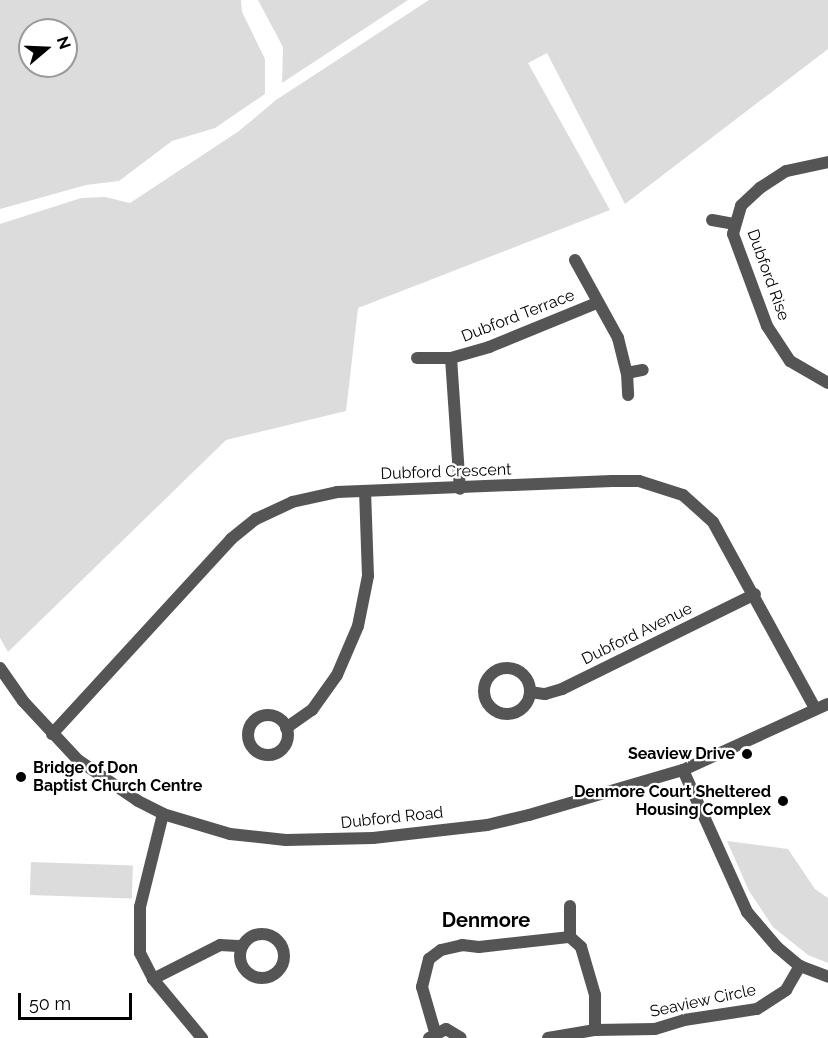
<!DOCTYPE html>
<html>
<head>
<meta charset="utf-8">
<style>
	body { margin:0 }
	#map { position:relative; width:828px; height:1038px; overflow:hidden; background:#fff; font-family:Raleway,sans-serif }
	div>[style] { position:absolute }
	.green>* { inset:0; background:#dcdcdc; transform-origin:0 0 }
	.minor>* { height:12px; margin:-6px; padding:0 6px; transform-origin:6px; border-radius:6px; background:#555 }
	.minor>.ring { margin:-6px; padding:0; box-sizing:content-box; background:none; border:12px solid #555; border-radius:50% }
	.tertiary>* { height:12px; margin:-6px; padding:0 6px; transform-origin:6px; border-radius:6px; background:#555 }
	.dots>* { width:16px; height:16px; translate:-50% -50%; box-sizing:border-box; border:3px solid #fff; border-radius:50% }
	span { translate:-50% -50%; white-space:nowrap; text-align:center; line-height:1.15; -webkit-text-stroke:4.5px #fff; paint-order:stroke }
	.street-label { font-size:16px; color:#000 }
	.poi-label { font-size:16px; color:#000; font-weight:700 }
	.right { translate:-100% -50%; text-align:right }
	.left { translate:0 -50%; text-align:left }
	.quarter-label { font-size:20px; color:#000; font-weight:700 }
	.north { position:absolute; left:18px; top:18px; width:60px; height:60px; box-sizing:border-box; background:#fff; border:2px solid #999; border-radius:50%; rotate:71deg; font-size:16px; font-weight:700; line-height:24px; text-align:center; color:#000 }
	.north::after { content:''; display:block; margin:auto; width:21px; height:27px; background:#000; clip-path:polygon(50% 0,100% 100%,50% 72%,0 100%) }
	.scale { position:absolute; left:18px; top:993px; width:114px; height:27px; box-sizing:border-box; border:3px solid #000; border-top:0; padding-left:8px; font-size:18px; line-height:21px; white-space:nowrap; color:#000; -webkit-text-stroke:4px #fff; paint-order:stroke }
</style>
</head>
<body>
<div id="map">
	<div class="green">
		<i style="clip-path:polygon(evenodd,0 0,241px 0,242px 12px,265px 59px,265px 94px,215px 128px,172px 141px,119px 181px,86px 185px,0 209px,0 0,30px 30px,66px 30px,66px 66px,30px 66px,30px 30px)"></i>
		<i style="clip-path:polygon(258px 0,408px 0,282px 83px,283px 47px)"></i>
		<i style="clip-path:polygon(429px 0,828px 0,828px 49px,625px 204px,547px 53px,528px 63px,610px 210px,358px 308px,346px 411px,226px 440px,8px 652px,0 638px,0 224px,81px 198px,105px 197px,130px 203px,239px 131px,276px 100px)"></i>
		<i style="clip-path:polygon(727px 841px,788px 849px,815px 889px,828px 898px,828px 963px,808px 955px,773px 927px,749px 891px)"></i>
		<i style="left:31px;top:862px;width:102px;height:33px;rotate:2deg"></i>
	</div>
	<div class="minor">
		<i style="left:828px;top:162px;width:43px;rotate:167.9deg"></i>
		<i style="left:786px;top:171px;width:31px;rotate:147deg"></i>
		<i style="left:760px;top:188px;width:26px;rotate:137deg"></i>
		<i style="left:741px;top:206px;width:29px;rotate:106deg"></i>
		<i style="left:733px;top:234px;width:98px;rotate:69.7deg"></i>
		<i style="left:767px;top:326px;width:42px;rotate:56.7deg"></i>
		<i style="left:790px;top:361px;width:44px;rotate:30.1deg"></i>
		<i style="left:712px;top:220px;width:22px;rotate:10deg"></i>
		<i style="left:575px;top:260px;width:89px;rotate:61.1deg"></i>
		<i style="left:618px;top:338px;width:36px;rotate:76deg"></i>
		<i style="left:627px;top:373px;width:22px;rotate:87deg"></i>
		<i style="left:417px;top:358px;width:34px"></i>
		<i style="left:451px;top:358px;width:40px;rotate:-16deg"></i>
		<i style="left:489px;top:347px;width:117px;rotate:-22.2deg"></i>
		<i style="left:451px;top:358px;width:131px;rotate:86.1deg"></i>
		<i style="left:627px;top:373px;width:16px;rotate:-11deg"></i>
		<i class="ring" style="left:484px;top:668px;width:34px;height:34px"></i>
		<i style="left:530px;top:692px;width:15px;rotate:8deg"></i>
		<i style="left:545px;top:694px;width:18px;rotate:-16deg"></i>
		<i style="left:562px;top:689px;width:215px;rotate:-26.2deg"></i>
		<i class="ring" style="left:248px;top:715px;width:28px;height:28px"></i>
		<i style="left:286px;top:728px;width:32px;rotate:-35deg"></i>
		<i style="left:312px;top:710px;width:43px;rotate:-54.5deg"></i>
		<i style="left:337px;top:675px;width:53px;rotate:-66.8deg"></i>
		<i style="left:358px;top:626px;width:51px;rotate:-78.7deg"></i>
		<i style="left:368px;top:576px;width:84px;rotate:-92deg"></i>
		<i style="left:52px;top:734px;width:265px;rotate:-47.4deg"></i>
		<i style="left:231px;top:539px;width:32px;rotate:-39deg"></i>
		<i style="left:256px;top:519px;width:40px;rotate:-25deg"></i>
		<i style="left:292px;top:502px;width:46px;rotate:-12.5deg"></i>
		<i style="left:337px;top:492px;width:275px;rotate:-2.3deg"></i>
		<i style="left:612px;top:481px;width:27px"></i>
		<i style="left:639px;top:481px;width:46px;rotate:17.7deg"></i>
		<i style="left:683px;top:495px;width:40px;rotate:42deg"></i>
		<i style="left:713px;top:522px;width:212px;rotate:61.3deg"></i>
		<i style="left:683px;top:770px;width:156px;rotate:65.7deg"></i>
		<i style="left:747px;top:912px;width:46px;rotate:49.4deg"></i>
		<i style="left:777px;top:947px;width:30px;rotate:40deg"></i>
		<i style="left:800px;top:966px;width:30px;rotate:21deg"></i>
		<i style="left:163px;top:814px;width:96px;rotate:103.9deg"></i>
		<i style="left:140px;top:907px;width:46px;rotate:90deg"></i>
		<i style="left:140px;top:953px;width:29px;rotate:63deg"></i>
		<i style="left:153px;top:979px;width:77px;rotate:50.3deg"></i>
		<i style="left:570px;top:906px;width:31px;rotate:90deg"></i>
		<i style="left:570px;top:937px;width:15px;rotate:42deg"></i>
		<i style="left:581px;top:947px;width:50px;rotate:73.7deg"></i>
		<i style="left:595px;top:995px;width:35px;rotate:90deg"></i>
		<i class="ring" style="left:240px;top:934px;width:32px;height:32px"></i>
		<i style="left:153px;top:979px;width:75px;rotate:-26.9deg"></i>
		<i style="left:220px;top:945px;width:22px;rotate:3deg"></i>
		<i style="left:435px;top:1032px;width:47px;rotate:-106.1deg"></i>
		<i style="left:422px;top:987px;width:29px;rotate:-76deg"></i>
		<i style="left:429px;top:959px;width:15px;rotate:-37deg"></i>
		<i style="left:441px;top:950px;width:22px;rotate:-13deg"></i>
		<i style="left:462px;top:945px;width:17px;rotate:7deg"></i>
		<i style="left:479px;top:947px;width:92px;rotate:-6.3deg"></i>
		<i style="left:429px;top:1038px;width:19px;rotate:-28deg"></i>
		<i style="left:446px;top:1029px;width:17px;rotate:31deg"></i>
		<i style="left:548px;top:1038px;width:48px;rotate:-9.7deg"></i>
		<i style="left:595px;top:1030px;width:60px;rotate:-1deg"></i>
		<i style="left:655px;top:1029px;width:30px;rotate:-17deg"></i>
		<i style="left:684px;top:1020px;width:74px;rotate:-8.6deg"></i>
		<i style="left:757px;top:1009px;width:35px;rotate:-33deg"></i>
		<i style="left:786px;top:990px;width:28px;rotate:-60deg"></i>
	</div>
	<div class="tertiary">
		<i style="left:0;top:668px;width:40px;rotate:55.1deg"></i>
		<i style="left:23px;top:701px;width:81px;rotate:47deg"></i>
		<i style="left:78px;top:760px;width:73px;rotate:34.3deg"></i>
		<i style="left:138px;top:801px;width:28px;rotate:27deg"></i>
		<i style="left:163px;top:814px;width:70px;rotate:16.6deg"></i>
		<i style="left:230px;top:834px;width:56px;rotate:6.1deg"></i>
		<i style="left:286px;top:840px;width:87px;rotate:-1.3deg"></i>
		<i style="left:373px;top:838px;width:115px;rotate:-6.5deg"></i>
		<i style="left:487px;top:825px;width:43px;rotate:-13.4deg"></i>
		<i style="left:529px;top:815px;width:160px;rotate:-16.3deg"></i>
		<i style="left:683px;top:770px;width:159px;rotate:-24.5deg"></i>
	</div>
	<div class="dots">
		<i style="left:747px;top:754px;background:#000"></i>
		<i style="left:21px;top:777px;background:#000"></i>
		<i style="left:783px;top:801px;background:#000"></i>
	</div>
	<div class="street-label">
		<span style="left:768px;top:275px;rotate:70deg">Dubford Rise</span>
		<span style="left:518px;top:316px;rotate:-21deg">Dubford Terrace</span>
		<span style="left:446px;top:472px;rotate:-2deg">Dubford Crescent</span>
		<span style="left:637px;top:634px;rotate:-26deg">Dubford Avenue</span>
		<span style="left:392px;top:818px;rotate:-6deg">Dubford Road</span>
		<span style="left:703px;top:1001px;rotate:-12deg">Seaview Circle</span>
	</div>
	<div class="poi-label">
		<span class="right" style="left:735px;top:754px">Seaview Drive</span>
		<span class="left" style="left:33px;top:777px">Bridge of Don<br>Baptist Church Centre</span>
		<span class="right" style="left:771px;top:801px">Denmore Court Sheltered<br>Housing Complex</span>
	</div>
	<div class="quarter-label">
		<span style="left:486px;top:920px">Denmore</span>
	</div>
	<div class="north">N</div>
	<div class="scale">50 m</div>
</div>
</body>
</html>
